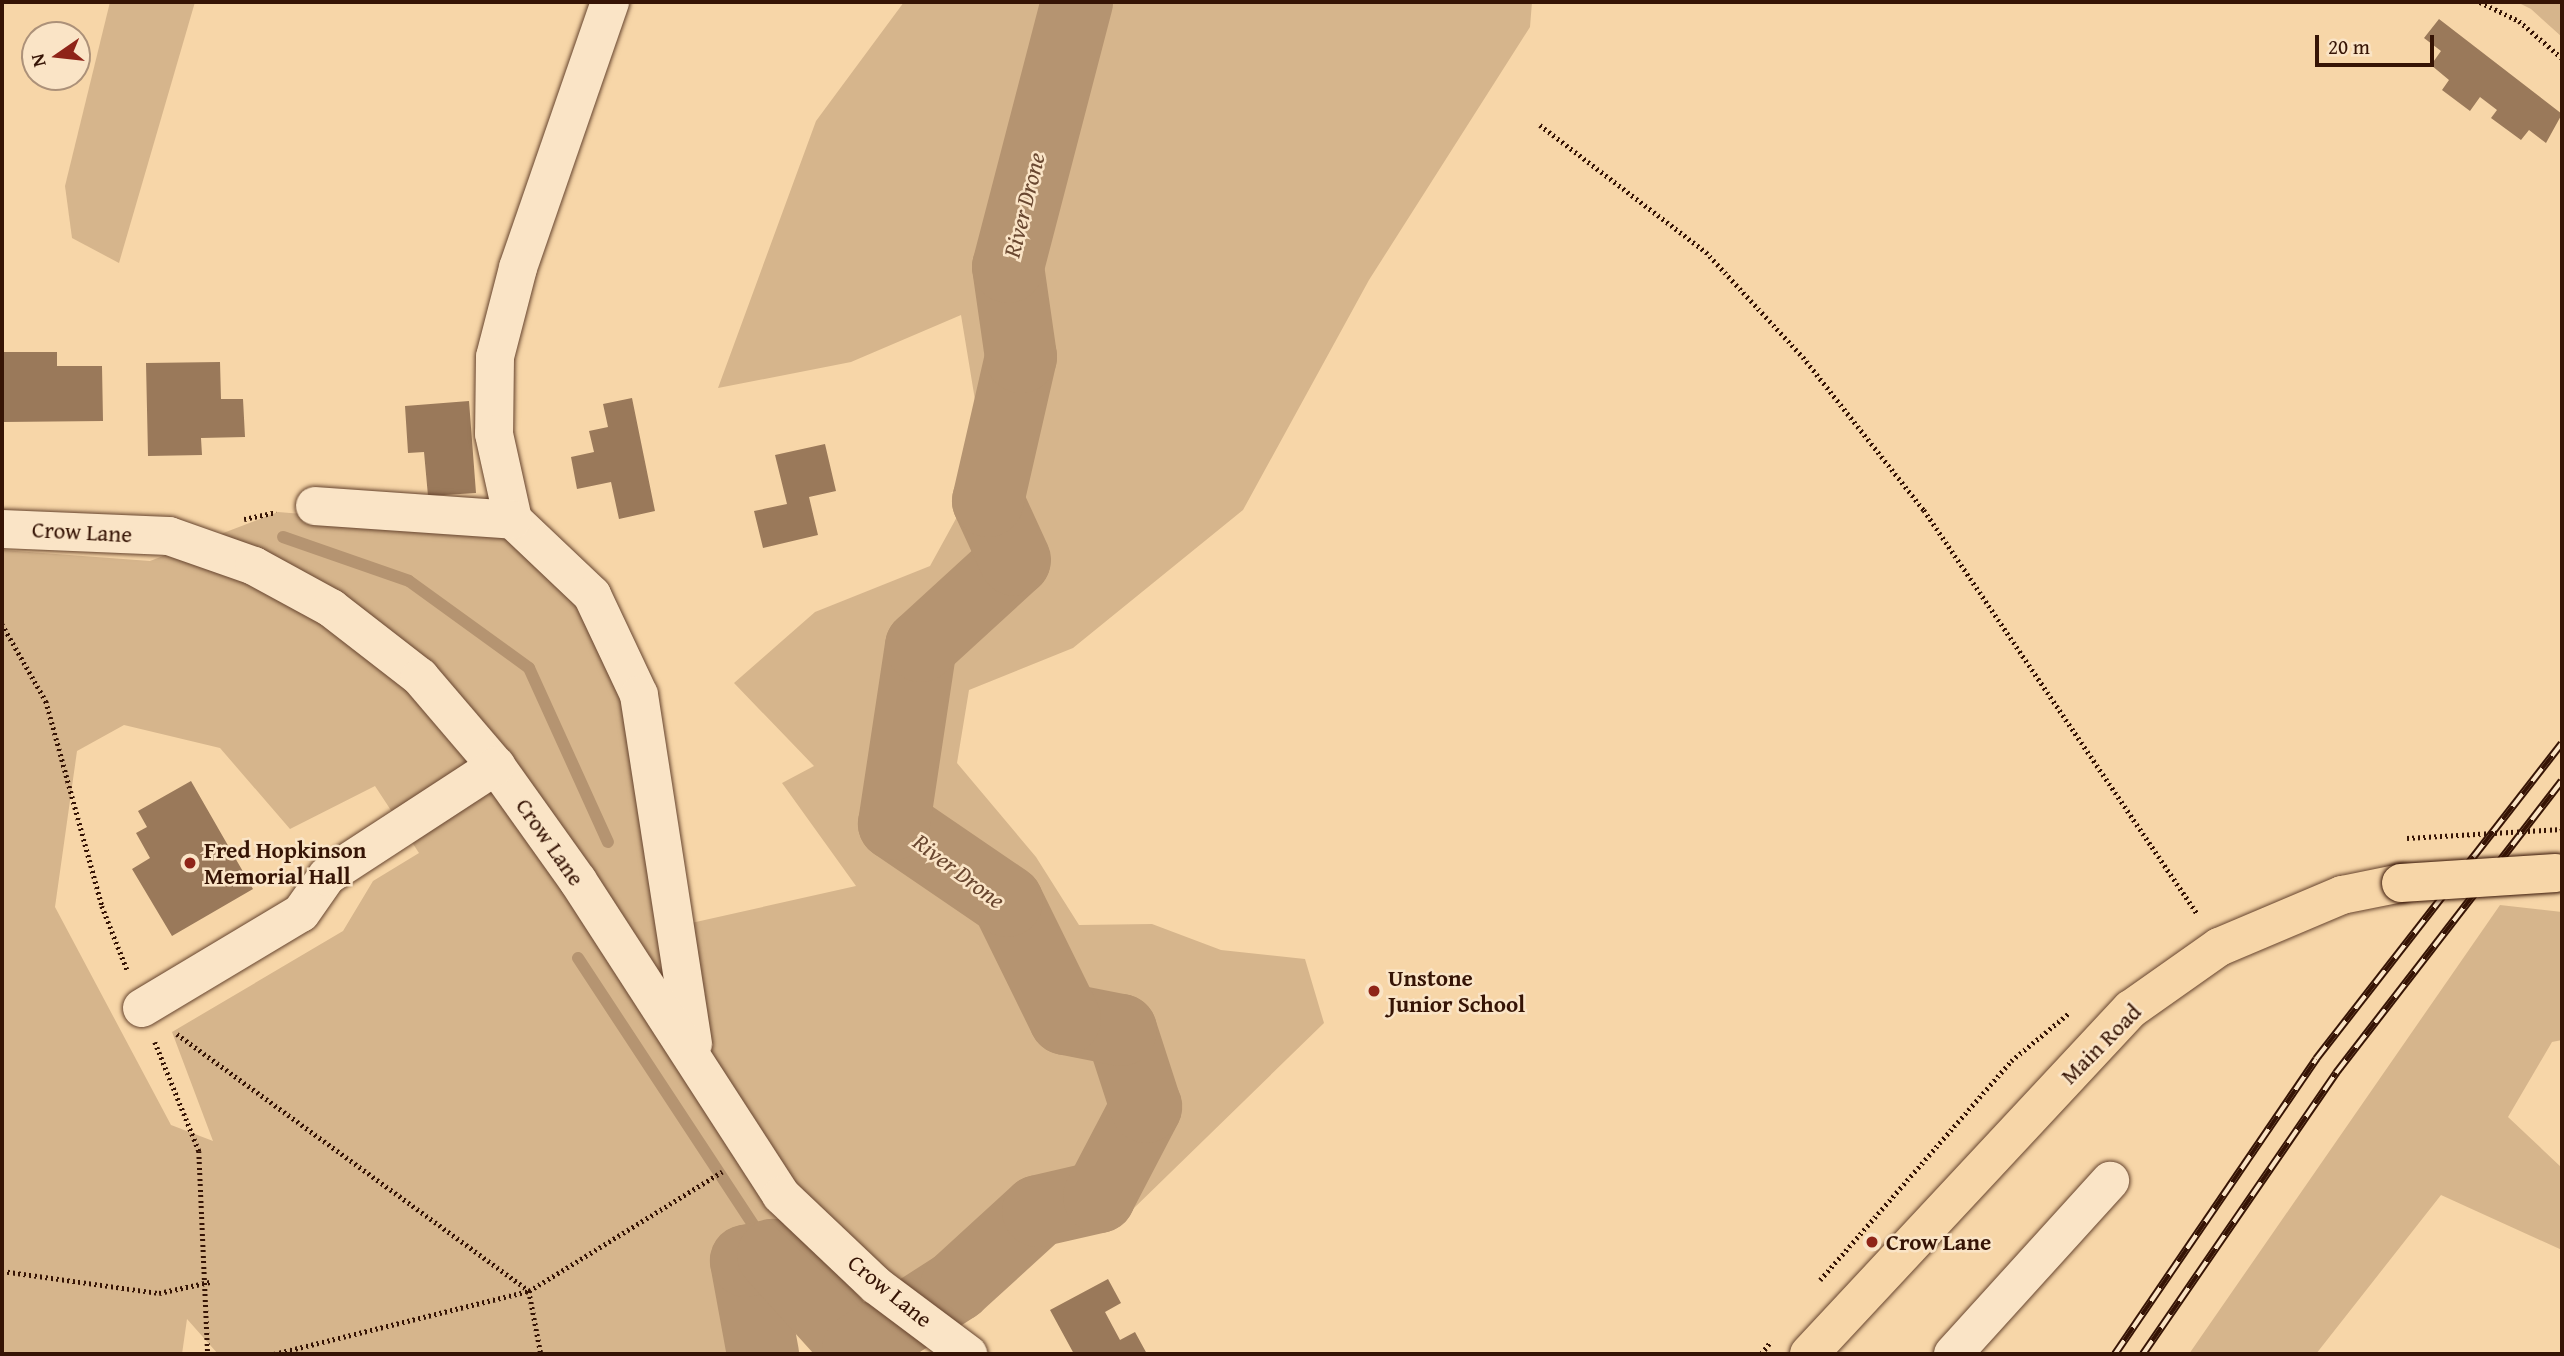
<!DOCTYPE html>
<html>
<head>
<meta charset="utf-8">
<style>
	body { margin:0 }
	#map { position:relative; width:2564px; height:1356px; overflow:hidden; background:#f7d6a8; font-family:"Gentium Book Plus",serif }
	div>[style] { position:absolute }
	.green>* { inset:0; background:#d6b58c }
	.stream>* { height:12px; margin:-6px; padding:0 6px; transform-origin:6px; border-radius:6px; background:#b59471 }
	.river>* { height:72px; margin:-36px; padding:0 36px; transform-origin:36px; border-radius:36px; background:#b59471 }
	.building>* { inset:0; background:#9a795a }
	.path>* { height:4.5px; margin-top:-2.25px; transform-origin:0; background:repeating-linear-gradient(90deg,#361405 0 2px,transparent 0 5.5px) }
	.roads { filter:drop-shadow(0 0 2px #66442e) drop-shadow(0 0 2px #66442e) }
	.minor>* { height:38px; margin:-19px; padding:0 19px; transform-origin:19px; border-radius:19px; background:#fae4c6 }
	.major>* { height:38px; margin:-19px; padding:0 19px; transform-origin:19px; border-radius:19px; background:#f7d6a8 }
	.rail>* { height:8px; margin-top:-4px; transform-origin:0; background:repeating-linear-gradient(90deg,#fae4c6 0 16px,#361405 0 32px); box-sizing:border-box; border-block:2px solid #361405 }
	.path-bridge>* { height:4.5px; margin-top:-2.25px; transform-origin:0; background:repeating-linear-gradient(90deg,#361405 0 2px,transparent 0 5.5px) }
	.bridges { filter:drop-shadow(0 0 2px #361405) drop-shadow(0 0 2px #361405) }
	.major-bridge>* { height:38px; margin:-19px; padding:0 19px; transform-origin:19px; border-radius:19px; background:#f7d6a8 }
	.dots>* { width:19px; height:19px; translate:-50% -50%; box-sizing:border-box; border:4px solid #fae4c6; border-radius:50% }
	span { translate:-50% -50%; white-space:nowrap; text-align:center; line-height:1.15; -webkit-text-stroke:5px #fae4c6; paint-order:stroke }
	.street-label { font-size:23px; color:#361405 }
	.poi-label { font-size:23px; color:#361405; font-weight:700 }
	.left { translate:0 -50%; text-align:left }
	.water-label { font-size:24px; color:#694730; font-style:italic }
	.frame { position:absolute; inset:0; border:4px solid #361405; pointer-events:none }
	.north { position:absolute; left:21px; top:21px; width:70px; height:70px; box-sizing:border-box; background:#fae4c6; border:2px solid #ac9179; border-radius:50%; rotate:256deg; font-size:19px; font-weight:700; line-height:28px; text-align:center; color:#361405 }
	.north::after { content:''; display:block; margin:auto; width:24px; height:32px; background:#8f2418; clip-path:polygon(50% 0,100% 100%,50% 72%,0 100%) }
	.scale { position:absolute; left:2315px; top:35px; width:119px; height:32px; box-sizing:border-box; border:4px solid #361405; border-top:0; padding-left:9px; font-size:21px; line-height:24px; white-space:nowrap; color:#361405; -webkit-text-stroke:5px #fae4c6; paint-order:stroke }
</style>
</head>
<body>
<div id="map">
	<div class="green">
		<i style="clip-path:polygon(110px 2px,195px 2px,119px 263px,72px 238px,65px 186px)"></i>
		<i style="clip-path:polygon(evenodd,904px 2px,1532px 2px,1530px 27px,1369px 280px,1243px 510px,1073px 648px,969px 690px,957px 763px,1036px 857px,1079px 925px,1152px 924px,1221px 950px,1305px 959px,1324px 1023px,1132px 1210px,932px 1292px,773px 1240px,740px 1256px,755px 1354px,218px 1354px,187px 1319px,182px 1354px,2px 1354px,2px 550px,150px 561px,278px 512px,532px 533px,628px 693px,660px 930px,856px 886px,782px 783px,814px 766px,734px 683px,815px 612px,930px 566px,958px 515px,976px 406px,961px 315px,851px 362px,718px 388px,816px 121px,904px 2px,124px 725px,220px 748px,290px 829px,375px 786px,419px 853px,373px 881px,343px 931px,172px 1032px,213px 1141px,171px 1125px,55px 907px,77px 751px,124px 725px)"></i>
		<i style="clip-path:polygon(2517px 2px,2562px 2px,2562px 37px,2531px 9px)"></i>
		<i style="clip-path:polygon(2500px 905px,2562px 912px,2562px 1040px,2552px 1042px,2508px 1117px,2562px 1168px,2562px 1250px,2441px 1195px,2316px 1354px,2189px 1354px)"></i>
	</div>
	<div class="stream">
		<i style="left:283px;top:537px;width:133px;rotate:19.2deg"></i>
		<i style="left:409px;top:581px;width:148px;rotate:35.9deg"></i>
		<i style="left:529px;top:668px;width:191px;rotate:65.6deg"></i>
		<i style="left:578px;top:958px;width:355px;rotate:56.7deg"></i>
	</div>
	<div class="river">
		<i style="left:763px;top:1354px;width:95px;rotate:-100.4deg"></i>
		<i style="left:746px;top:1261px;width:28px;rotate:-13deg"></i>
		<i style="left:773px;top:1255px;width:127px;rotate:47.9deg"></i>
		<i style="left:858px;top:1349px;width:117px;rotate:-32.7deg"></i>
		<i style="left:956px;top:1286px;width:111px;rotate:-42.4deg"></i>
		<i style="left:1038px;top:1211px;width:63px;rotate:-12.9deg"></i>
		<i style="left:1099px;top:1197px;width:102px;rotate:-62.4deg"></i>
		<i style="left:1146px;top:1107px;width:81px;rotate:-108deg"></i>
		<i style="left:1121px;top:1030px;width:57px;rotate:-168.9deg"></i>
		<i style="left:1065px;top:1019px;width:131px;rotate:-116.2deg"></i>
		<i style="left:1007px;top:901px;width:137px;rotate:-145.7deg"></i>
		<i style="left:894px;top:824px;width:180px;rotate:-81.4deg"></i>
		<i style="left:921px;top:646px;width:127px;rotate:-42.5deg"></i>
		<i style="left:1015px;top:560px;width:65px;rotate:-114.6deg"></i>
		<i style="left:988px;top:501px;width:148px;rotate:-77.1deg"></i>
		<i style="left:1021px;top:357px;width:91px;rotate:-98.2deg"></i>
		<i style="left:1008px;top:267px;width:274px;rotate:-75.4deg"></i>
	</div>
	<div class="building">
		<i style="clip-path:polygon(2439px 19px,2562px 114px,2546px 143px,2529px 130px,2521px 140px,2491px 118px,2497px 110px,2480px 97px,2470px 111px,2442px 90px,2449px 80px,2431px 65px,2441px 51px,2424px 38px)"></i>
		<i style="clip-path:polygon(3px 352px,57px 352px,57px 366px,102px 366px,103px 421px,3px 422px)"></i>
		<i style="clip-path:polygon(220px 362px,221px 399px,243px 399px,245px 437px,201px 438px,202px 455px,148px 456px,146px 363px)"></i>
		<i style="clip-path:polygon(632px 398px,655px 511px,619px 519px,611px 482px,577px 489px,571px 457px,594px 452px,589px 431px,608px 427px,603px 404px)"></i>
		<i style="clip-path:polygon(469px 401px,476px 493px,428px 496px,424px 452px,408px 453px,405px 406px)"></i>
		<i style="clip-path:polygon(825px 444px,836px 491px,809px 497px,818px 535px,763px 548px,754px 511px,787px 504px,775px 455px)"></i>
		<i style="clip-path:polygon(191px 781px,253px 889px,172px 936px,132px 869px,150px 858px,136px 833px,147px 827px,138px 811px)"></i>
		<i style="clip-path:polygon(1108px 1279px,1121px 1303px,1105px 1312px,1120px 1340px,1135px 1332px,1147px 1354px,1074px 1354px,1050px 1310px)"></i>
	</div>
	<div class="path">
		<i style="left:2480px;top:2px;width:43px;rotate:26deg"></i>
		<i style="left:2519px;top:21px;width:57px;rotate:40.7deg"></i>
		<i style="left:1540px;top:125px;width:209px;rotate:37.4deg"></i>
		<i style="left:1706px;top:252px;width:143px;rotate:47.3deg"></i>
		<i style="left:1803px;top:357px;width:195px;rotate:51.7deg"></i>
		<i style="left:1924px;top:510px;width:488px;rotate:55.9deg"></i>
		<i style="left:244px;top:519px;width:33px;rotate:-12deg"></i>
		<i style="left:2px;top:624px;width:89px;rotate:60.3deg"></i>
		<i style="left:46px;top:701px;width:213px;rotate:74.7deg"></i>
		<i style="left:102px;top:906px;width:71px;rotate:68.5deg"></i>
		<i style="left:2562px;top:829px;width:1px;rotate:90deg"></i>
		<i style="left:177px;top:1034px;width:436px;rotate:36.1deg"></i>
		<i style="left:529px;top:1291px;width:64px;rotate:79.2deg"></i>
		<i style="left:155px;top:1042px;width:118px;rotate:68deg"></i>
		<i style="left:199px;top:1151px;width:203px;rotate:87.5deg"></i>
		<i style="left:2px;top:1271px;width:159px;rotate:8deg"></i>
		<i style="left:159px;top:1293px;width:52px;rotate:-12.2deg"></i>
		<i style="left:1820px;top:1280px;width:291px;rotate:-48.9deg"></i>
		<i style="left:2011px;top:1061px;width:75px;rotate:-39.6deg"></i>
		<i style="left:274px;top:1354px;width:263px;rotate:-13.9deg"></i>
		<i style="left:529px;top:1291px;width:227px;rotate:-31.7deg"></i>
		<i style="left:1761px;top:1354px;width:16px;rotate:-52deg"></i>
	</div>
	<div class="roads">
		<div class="minor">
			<i style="left:610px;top:2px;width:281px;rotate:109.1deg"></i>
			<i style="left:518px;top:268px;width:92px;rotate:104.5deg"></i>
			<i style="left:495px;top:357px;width:77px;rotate:90.7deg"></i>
			<i style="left:494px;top:434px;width:88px;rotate:77.5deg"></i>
			<i style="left:513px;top:520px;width:109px;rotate:43.5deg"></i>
			<i style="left:592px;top:595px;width:110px;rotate:64.8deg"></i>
			<i style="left:639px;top:695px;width:353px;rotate:81.2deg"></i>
			<i style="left:315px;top:506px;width:198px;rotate:4deg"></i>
			<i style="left:2px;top:529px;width:167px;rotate:2.4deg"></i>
			<i style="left:169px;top:536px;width:90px;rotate:19.4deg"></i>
			<i style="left:254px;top:566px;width:88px;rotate:28.6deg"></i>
			<i style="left:331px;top:608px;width:113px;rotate:37.8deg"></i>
			<i style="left:420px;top:677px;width:117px;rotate:49.5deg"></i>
			<i style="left:496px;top:766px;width:141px;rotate:54.5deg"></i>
			<i style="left:578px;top:881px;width:374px;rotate:57.1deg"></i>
			<i style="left:781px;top:1195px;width:132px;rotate:43.5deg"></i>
			<i style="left:877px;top:1286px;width:114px;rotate:36.8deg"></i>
			<i style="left:142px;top:1008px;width:185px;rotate:-30.9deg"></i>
			<i style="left:301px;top:913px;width:45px;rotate:-54.9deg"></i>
			<i style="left:327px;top:876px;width:202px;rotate:-33.1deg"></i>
			<i style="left:1953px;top:1354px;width:234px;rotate:-47.8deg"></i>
		</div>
		<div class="major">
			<i style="left:1809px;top:1354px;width:472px;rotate:-47deg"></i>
			<i style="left:2131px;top:1009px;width:108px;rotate:-35.2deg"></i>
			<i style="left:2219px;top:947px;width:134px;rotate:-22.9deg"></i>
			<i style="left:2342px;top:895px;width:60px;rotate:-11.5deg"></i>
		</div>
	</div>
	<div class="rail">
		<i style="left:2115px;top:1354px;width:357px;rotate:-55.7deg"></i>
		<i style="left:2316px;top:1059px;width:400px;rotate:-52.1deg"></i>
		<i style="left:2143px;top:1354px;width:341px;rotate:-55.5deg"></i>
		<i style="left:2336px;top:1073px;width:369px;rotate:-52.3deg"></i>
	</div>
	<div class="path-bridge">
		<i style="left:2407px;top:838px;width:155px;rotate:-3.3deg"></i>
	</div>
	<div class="bridges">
		<div class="major-bridge">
			<i style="left:2401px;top:883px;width:155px;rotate:-3.7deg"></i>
		</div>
	</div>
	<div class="dots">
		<i style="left:190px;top:863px;background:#8f2418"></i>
		<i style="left:1374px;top:991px;background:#8f2418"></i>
		<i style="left:1872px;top:1242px;background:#8f2418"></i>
	</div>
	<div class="street-label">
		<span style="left:82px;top:532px;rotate:3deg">Crow Lane</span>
		<span style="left:550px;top:842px;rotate:55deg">Crow Lane</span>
		<span style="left:2101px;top:1044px;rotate:-45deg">Main Road</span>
		<span style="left:890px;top:1291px;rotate:39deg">Crow Lane</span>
	</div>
	<div class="poi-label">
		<span class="left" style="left:204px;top:863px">Fred Hopkinson<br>Memorial Hall</span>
		<span class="left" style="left:1388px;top:991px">Unstone<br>Junior School</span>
		<span class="left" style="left:1886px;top:1242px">Crow Lane</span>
	</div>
	<div class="water-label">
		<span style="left:1024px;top:205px;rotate:-76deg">River Drone</span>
		<span style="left:959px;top:871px;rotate:37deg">River Drone</span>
	</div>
	<div class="frame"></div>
	<div class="north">N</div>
	<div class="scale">20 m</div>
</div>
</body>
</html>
